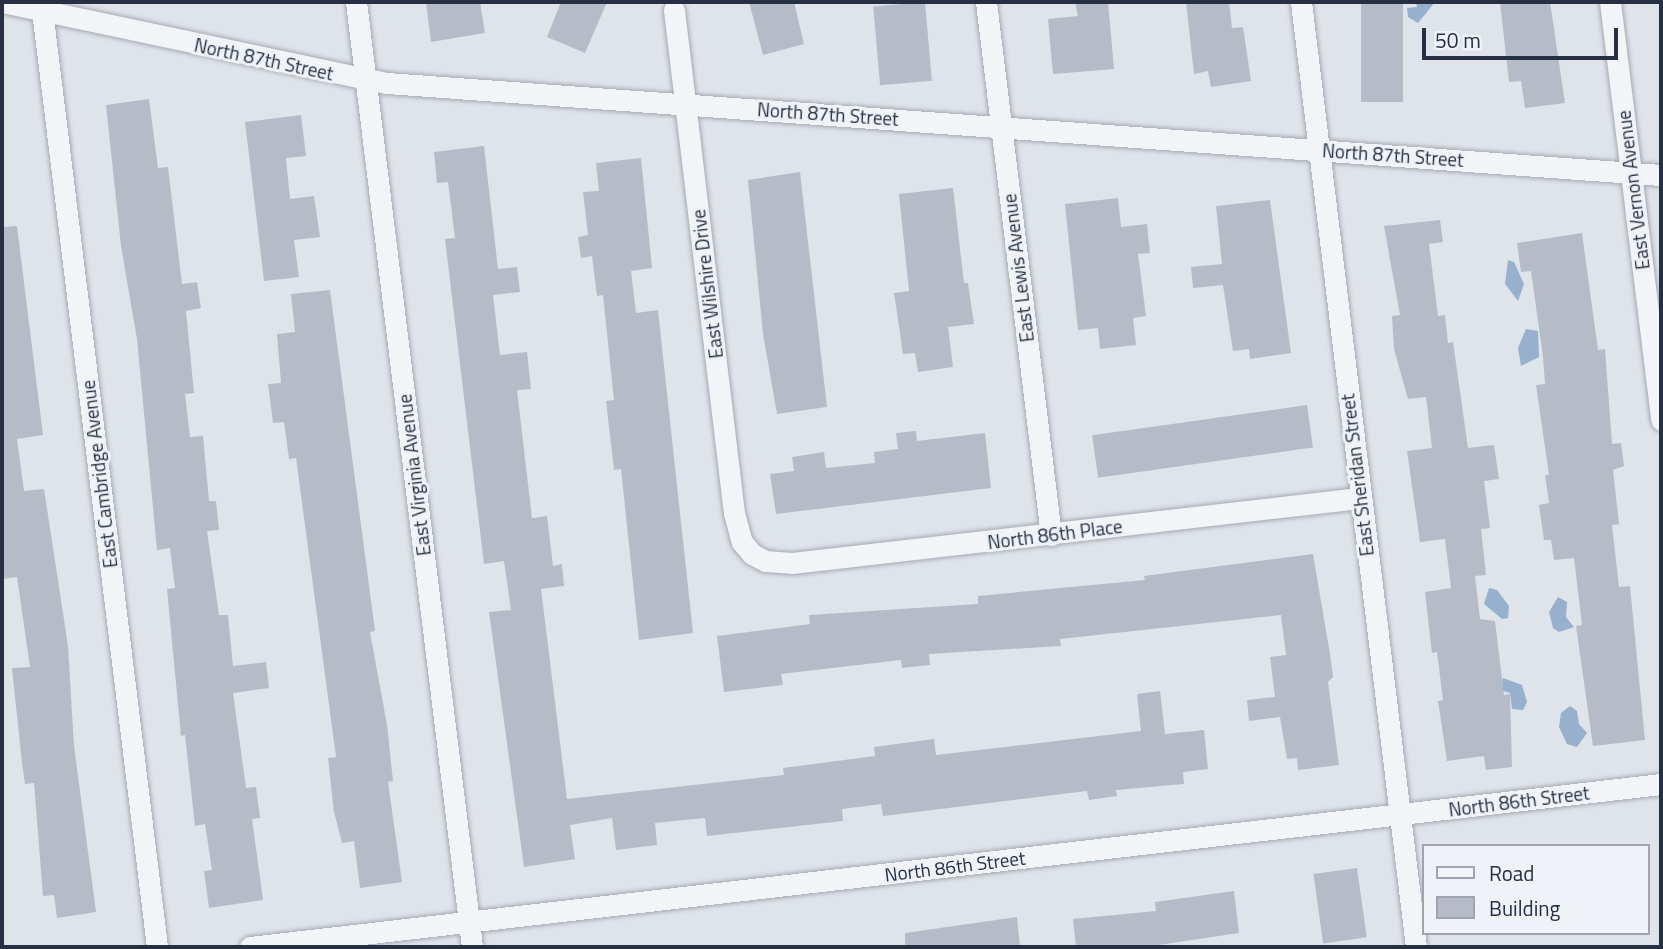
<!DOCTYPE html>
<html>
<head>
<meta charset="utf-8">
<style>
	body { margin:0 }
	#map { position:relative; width:1663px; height:949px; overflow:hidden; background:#dfe3ea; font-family:"Titillium Web",sans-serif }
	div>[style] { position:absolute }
	.water>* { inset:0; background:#97b0cd }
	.building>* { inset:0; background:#b6bcc7; transform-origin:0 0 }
	.roads { filter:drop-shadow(0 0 2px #a4aab4) drop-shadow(0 0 2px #a4aab4) }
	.minor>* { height:21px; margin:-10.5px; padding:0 10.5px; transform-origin:10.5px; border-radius:10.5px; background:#f2f4f7 }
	span { translate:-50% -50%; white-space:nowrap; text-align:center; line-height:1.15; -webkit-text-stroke:6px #eff2f7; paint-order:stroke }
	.street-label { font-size:19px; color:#263042 }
	.frame { position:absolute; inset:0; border:4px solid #263042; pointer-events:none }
	.legend { position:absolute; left:1422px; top:844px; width:228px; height:91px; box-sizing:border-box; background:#eff2f7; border:2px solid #9fa4af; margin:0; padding:9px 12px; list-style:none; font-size:21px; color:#263042 }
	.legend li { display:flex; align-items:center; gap:14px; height:35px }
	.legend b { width:35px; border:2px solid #9fa4af }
	.scale { position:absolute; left:1422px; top:28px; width:196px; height:32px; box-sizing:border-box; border:4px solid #263042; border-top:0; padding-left:9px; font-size:21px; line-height:24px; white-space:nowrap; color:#263042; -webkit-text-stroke:5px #eff2f7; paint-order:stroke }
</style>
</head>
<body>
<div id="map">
	<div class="water">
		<i style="clip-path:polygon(1416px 2px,1435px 2px,1418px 23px,1408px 17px,1407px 8px,1417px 7px)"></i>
		<i style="clip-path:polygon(1508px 260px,1514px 262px,1524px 284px,1518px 301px,1505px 284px)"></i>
		<i style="clip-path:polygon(1526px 329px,1538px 331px,1539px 357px,1521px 366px,1518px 348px)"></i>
		<i style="clip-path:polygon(1489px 588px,1497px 590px,1509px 606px,1508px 618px,1502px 619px,1484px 604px)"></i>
		<i style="clip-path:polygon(1558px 597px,1567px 602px,1566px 617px,1574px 627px,1559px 632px,1553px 628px,1549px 612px)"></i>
		<i style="clip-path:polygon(1503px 678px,1522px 685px,1527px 702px,1523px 710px,1512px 709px,1510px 693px,1500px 690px)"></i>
		<i style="clip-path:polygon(1570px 706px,1577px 711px,1579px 724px,1587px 733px,1577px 747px,1567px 744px,1559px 727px,1561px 713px)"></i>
	</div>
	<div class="building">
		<i style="clip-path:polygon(426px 2px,480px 2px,485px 33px,431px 42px)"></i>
		<i style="clip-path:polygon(561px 2px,607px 2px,585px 53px,547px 37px)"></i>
		<i style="clip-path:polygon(749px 2px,794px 2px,804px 44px,763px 55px)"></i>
		<i style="left:925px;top:2px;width:79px;height:52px;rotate:85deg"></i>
		<i style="clip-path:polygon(1075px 2px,1108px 2px,1114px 69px,1053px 74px,1048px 19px,1078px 16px)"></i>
		<i style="clip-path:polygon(1186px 2px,1229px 2px,1232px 28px,1243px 27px,1251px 81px,1211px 87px,1208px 71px,1194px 74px)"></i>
		<i style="left:1361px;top:2px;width:42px;height:100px"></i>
		<i style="clip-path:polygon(1500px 2px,1550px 2px,1565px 103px,1525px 108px,1521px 81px,1509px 82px)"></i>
		<i style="clip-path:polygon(149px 99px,158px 168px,168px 167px,182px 284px,197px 282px,201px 308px,186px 311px,194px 393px,185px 394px,190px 437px,203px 436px,209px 501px,216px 501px,219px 530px,207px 531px,219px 615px,228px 615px,233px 666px,266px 662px,269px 688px,233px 693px,246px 788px,256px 787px,260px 818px,252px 819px,263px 900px,209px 908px,204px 871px,212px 870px,205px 824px,195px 826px,185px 735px,181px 736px,167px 589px,175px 588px,170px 548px,157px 550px,137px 339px,121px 246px,106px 105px)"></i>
		<i style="clip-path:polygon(301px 115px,306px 156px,286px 158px,290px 199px,314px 196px,320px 237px,294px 240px,299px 277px,264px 281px,245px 122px)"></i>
		<i style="clip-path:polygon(484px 146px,498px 269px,517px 267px,520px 292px,493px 295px,500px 355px,527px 352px,531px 389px,517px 390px,532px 518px,547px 516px,553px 566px,562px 564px,564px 586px,541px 589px,567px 799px,784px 775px,783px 768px,875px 756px,874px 747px,934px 739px,936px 755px,1141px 731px,1137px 694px,1160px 691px,1165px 734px,1204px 730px,1208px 769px,1183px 772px,1184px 784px,1116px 790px,1117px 796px,1089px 800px,1087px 791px,883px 816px,881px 804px,842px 809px,843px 821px,707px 836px,705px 818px,655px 823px,657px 845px,616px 850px,612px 818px,570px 825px,575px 859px,524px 867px,489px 612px,511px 610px,504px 561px,484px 564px,445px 239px,455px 238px,448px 182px,437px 183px,434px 152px)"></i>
		<i style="clip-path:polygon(641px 158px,652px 268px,631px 271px,636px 313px,658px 310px,693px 633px,639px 640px,621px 469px,614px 470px,606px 401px,614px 400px,603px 295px,597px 296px,592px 256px,581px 258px,578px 237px,588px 235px,583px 192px,599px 191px,596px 163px)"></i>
		<i style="clip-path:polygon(800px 172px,827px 407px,777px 414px,763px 334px,748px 180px)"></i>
		<i style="clip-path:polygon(953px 188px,964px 283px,968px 283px,974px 324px,948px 327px,953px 367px,918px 372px,915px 353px,903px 354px,894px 293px,909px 291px,899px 194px)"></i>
		<i style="clip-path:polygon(1118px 198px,1121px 227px,1147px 224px,1150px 253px,1138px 254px,1146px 316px,1133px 318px,1136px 345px,1100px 349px,1098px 328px,1078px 330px,1065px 204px)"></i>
		<i style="clip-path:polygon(1270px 200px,1291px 353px,1250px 359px,1249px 349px,1233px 351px,1223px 285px,1193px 288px,1191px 267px,1222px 264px,1216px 206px)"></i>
		<i style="clip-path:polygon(1440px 220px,1443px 242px,1429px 244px,1438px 316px,1445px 315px,1448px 343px,1453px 342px,1468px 448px,1494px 445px,1499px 479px,1484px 481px,1490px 528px,1481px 529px,1486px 575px,1475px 576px,1480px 619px,1495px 621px,1504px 695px,1510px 694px,1512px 767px,1486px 770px,1484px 756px,1447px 761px,1438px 701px,1443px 700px,1437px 652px,1432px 653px,1425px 592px,1451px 588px,1445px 539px,1420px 542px,1407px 451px,1432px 448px,1426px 397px,1408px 399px,1394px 349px,1392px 316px,1400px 315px,1384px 226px)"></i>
		<i style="clip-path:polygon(17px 226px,43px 435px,17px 439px,24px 491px,44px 489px,68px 646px,74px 746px,96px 912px,57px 918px,54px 895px,43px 896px,34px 783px,25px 784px,22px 763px,12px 668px,30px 667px,17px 577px,2px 579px,2px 227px)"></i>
		<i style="clip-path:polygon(1582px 233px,1598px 350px,1605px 349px,1612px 444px,1621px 443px,1624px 466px,1613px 470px,1619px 524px,1612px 525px,1619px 587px,1630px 586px,1645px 740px,1593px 746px,1576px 626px,1582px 625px,1574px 558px,1554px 560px,1551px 540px,1544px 540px,1539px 505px,1549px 503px,1545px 475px,1549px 475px,1536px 385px,1545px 384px,1543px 357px,1531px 271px,1521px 272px,1517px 243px)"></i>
		<i style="clip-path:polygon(330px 290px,375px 631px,370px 632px,387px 725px,393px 781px,388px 782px,402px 882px,360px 888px,354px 841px,342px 843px,334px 812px,328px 758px,336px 757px,296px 458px,289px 459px,284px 422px,273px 423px,268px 384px,281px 383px,277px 334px,295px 332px,291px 294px)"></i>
		<i style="left:1307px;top:405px;width:43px;height:217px;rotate:82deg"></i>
		<i style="clip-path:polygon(916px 431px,917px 441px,985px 433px,991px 488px,776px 514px,770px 474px,794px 471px,792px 457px,824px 452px,826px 468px,875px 463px,874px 452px,898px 449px,896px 433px)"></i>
		<i style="clip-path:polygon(1313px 554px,1330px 654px,1333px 677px,1328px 682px,1339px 765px,1298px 770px,1297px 758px,1287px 759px,1280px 717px,1249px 721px,1247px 700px,1275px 697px,1270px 657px,1286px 655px,1281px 615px,1060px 639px,1061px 646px,929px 654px,930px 665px,902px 668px,901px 660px,781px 674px,783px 685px,724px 692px,717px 636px,810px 624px,809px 615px,978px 604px,978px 596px,1145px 580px,1144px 576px)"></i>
		<i style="left:1357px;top:868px;width:70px;height:44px;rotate:82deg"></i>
		<i style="clip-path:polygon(1234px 891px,1239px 933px,1145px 947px,1076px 947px,1073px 919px,1156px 911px,1155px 902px)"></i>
		<i style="clip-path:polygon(1017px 917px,1020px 947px,905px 947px,905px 933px)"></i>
	</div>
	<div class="roads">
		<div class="minor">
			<i style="left:2px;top:2px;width:393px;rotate:11.9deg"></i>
			<i style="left:387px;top:83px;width:1277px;rotate:4.13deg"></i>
			<i style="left:41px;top:2px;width:952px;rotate:83deg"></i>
			<i style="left:356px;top:2px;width:952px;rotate:83deg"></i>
			<i style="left:986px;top:2px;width:537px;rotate:83.05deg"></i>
			<i style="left:1301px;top:2px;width:952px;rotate:83.06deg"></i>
			<i style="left:1610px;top:2px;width:421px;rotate:83deg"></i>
			<i style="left:674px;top:10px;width:507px;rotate:83.2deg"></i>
			<i style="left:734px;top:513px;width:30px;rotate:75deg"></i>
			<i style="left:742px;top:542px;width:16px;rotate:50deg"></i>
			<i style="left:752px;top:554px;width:15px;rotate:28deg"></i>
			<i style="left:765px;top:561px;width:27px;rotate:4deg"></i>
			<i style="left:792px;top:563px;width:571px;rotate:-6.54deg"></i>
			<i style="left:250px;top:947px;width:1420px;rotate:-6.59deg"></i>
		</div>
	</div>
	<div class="street-label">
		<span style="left:264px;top:59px;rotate:12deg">North 87th Street</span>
		<span style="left:828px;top:114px;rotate:4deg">North 87th Street</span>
		<span style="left:1393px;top:155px;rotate:4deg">North 87th Street</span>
		<span style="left:1633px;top:190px;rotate:-97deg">East Vernon Avenue</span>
		<span style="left:1018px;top:268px;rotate:-97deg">East Lewis Avenue</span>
		<span style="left:707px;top:284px;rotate:-97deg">East Wilshire Drive</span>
		<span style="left:99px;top:474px;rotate:-97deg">East Cambridge Avenue</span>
		<span style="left:414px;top:475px;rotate:-97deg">East Virginia Avenue</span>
		<span style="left:1357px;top:475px;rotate:-97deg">East Sheridan Street</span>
		<span style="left:1055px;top:534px;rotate:-7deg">North 86th Place</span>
		<span style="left:1519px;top:801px;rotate:-7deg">North 86th Street</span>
		<span style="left:955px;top:866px;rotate:-7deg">North 86th Street</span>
	</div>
	<div class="frame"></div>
	<ul class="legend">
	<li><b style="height:9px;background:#f2f4f7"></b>Road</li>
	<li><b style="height:19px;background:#b6bcc7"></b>Building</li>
	</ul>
	<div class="scale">50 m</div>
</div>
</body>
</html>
